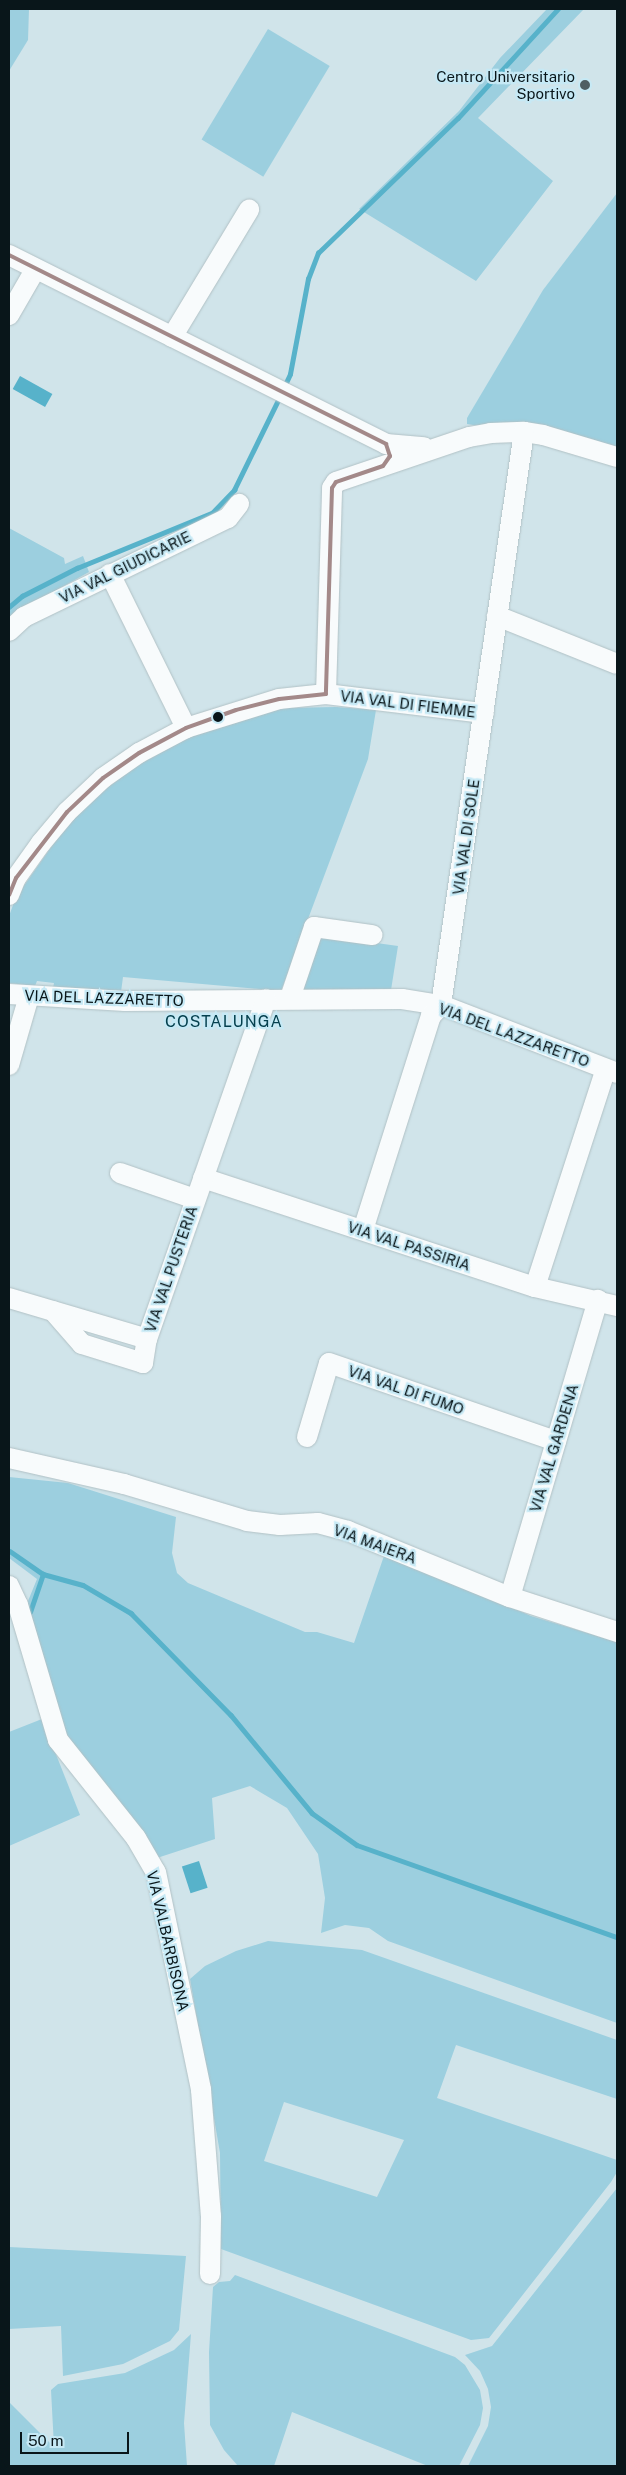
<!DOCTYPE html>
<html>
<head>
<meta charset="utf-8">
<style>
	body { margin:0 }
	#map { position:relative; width:626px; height:2475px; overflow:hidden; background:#d0e4ea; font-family:"Public Sans",sans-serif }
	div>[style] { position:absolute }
	.green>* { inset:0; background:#9ccfdf; transform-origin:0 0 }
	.water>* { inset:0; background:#57b2ca; transform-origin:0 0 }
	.stream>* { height:4.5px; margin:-2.25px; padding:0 2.25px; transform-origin:2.25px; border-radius:2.25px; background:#57b2ca }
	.roads { filter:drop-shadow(0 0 1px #b1c1c5) drop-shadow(0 0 1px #b1c1c5) }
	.minor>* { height:20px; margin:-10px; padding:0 10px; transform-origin:10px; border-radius:10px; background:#f8fbfc }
	.bus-1>* { height:4px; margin:-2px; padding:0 2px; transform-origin:2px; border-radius:2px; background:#a38989 }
	.dots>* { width:14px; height:14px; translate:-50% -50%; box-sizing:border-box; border:2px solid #c6e9f5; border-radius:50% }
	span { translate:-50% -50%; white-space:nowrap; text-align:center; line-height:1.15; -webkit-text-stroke:4.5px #c6e9f5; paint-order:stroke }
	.poi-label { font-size:15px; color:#09161a }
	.right { translate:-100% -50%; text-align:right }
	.street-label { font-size:15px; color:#09161a }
	.neighbourhood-label { font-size:16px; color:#05404e; letter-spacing:1px }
	.frame { position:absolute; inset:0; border:10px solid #09161a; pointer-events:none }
	.scale { position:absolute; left:20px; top:2432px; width:109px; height:22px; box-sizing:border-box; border:2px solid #09161a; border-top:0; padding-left:6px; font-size:15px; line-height:18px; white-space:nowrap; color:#09161a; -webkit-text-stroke:4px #c6e9f5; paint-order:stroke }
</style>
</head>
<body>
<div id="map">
	<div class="green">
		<i style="clip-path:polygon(9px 9px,29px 9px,28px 40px,9px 71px)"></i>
		<i style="clip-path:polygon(547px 9px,584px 9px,478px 118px,553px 181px,476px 281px,359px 209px,459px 111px,500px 58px)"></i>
		<i style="left:268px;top:29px;width:72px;height:129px;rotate:31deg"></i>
		<i style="clip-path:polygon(617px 193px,617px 448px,467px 424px,467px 418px,543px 290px)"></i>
		<i style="clip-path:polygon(9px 528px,64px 558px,65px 564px,83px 556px,89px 572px,19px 611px,9px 620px)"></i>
		<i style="clip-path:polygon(336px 707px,376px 710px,368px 759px,281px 991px,123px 977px,121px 992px,53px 988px,54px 983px,37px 981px,35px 986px,9px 983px,9px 916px,16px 897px,59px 836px,90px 801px,135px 767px,187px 738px,283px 708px)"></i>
		<i style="clip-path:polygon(319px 935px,398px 946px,391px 990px,301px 990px)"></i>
		<i style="clip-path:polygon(9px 1477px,68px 1483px,176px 1517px,172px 1553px,177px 1573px,188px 1583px,305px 1632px,317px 1632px,354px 1643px,385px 1553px,531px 1616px,617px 1642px,617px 2023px,388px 1941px,369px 1928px,345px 1925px,321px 1933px,325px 1898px,318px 1854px,287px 1808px,250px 1786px,212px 1798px,215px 1839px,157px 1858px,65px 1738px,26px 1606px,37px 1579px,9px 1558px)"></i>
		<i style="clip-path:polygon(42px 1719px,80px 1815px,9px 1846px,9px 1732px)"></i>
		<i style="clip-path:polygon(evenodd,268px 1941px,362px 1950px,617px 2040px,617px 2099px,456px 2045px,437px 2098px,617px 2160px,617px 2172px,611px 2182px,489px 2338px,471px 2340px,221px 2249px,220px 2153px,190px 1979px,205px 1966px,236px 1951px,268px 1941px,284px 2102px,404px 2140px,377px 2197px,264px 2161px,284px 2102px)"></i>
		<i style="clip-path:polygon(617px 2188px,617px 2466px,468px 2466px,488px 2426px,491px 2407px,488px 2389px,480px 2371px,465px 2355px,492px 2346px)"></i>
		<i style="clip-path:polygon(9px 2247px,186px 2256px,179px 2330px,170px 2341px,123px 2364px,63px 2376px,61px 2326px,9px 2329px)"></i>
		<i style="clip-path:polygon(235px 2275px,455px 2357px,465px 2365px,480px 2390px,483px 2408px,480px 2425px,459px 2466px,428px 2466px,292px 2412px,274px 2466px,238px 2466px,224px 2450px,210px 2425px,209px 2352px,213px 2287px,219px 2282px,230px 2281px)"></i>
		<i style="clip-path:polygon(191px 2334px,184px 2423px,187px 2466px,9px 2466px,9px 2402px,54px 2447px,51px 2390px,58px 2384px,125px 2373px,174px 2350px)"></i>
	</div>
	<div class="water">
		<i style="left:20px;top:376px;width:37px;height:15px;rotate:29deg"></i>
		<i style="left:199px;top:1861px;width:28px;height:18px;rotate:72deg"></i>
	</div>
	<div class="stream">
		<i style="left:284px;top:387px;width:14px;rotate:-65deg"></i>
		<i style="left:290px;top:374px;width:97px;rotate:-79.3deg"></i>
		<i style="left:308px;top:279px;width:28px;rotate:-69deg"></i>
		<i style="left:318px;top:253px;width:194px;rotate:-44deg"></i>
		<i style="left:458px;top:118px;width:148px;rotate:-47.5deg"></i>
		<i style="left:9px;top:607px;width:17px;rotate:-40deg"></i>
		<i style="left:22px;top:596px;width:62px;rotate:-27deg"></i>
		<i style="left:77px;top:568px;width:146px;rotate:-22.2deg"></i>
		<i style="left:212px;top:513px;width:32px;rotate:-46deg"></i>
		<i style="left:234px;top:490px;width:105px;rotate:-63.9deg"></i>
		<i style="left:10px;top:1551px;width:40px;rotate:34.9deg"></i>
		<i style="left:43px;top:1574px;width:41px;rotate:15.4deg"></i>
		<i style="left:83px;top:1585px;width:56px;rotate:30.3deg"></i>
		<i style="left:131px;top:1613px;width:143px;rotate:45.6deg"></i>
		<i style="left:231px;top:1715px;width:127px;rotate:50.4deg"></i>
		<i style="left:312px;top:1813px;width:55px;rotate:35.4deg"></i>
		<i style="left:357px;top:1845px;width:276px;rotate:19.5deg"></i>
		<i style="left:30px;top:1612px;width:40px;rotate:-71.1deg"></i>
	</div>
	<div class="roads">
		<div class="minor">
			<i style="left:9px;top:255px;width:422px;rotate:26.6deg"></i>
			<i style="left:386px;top:444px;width:38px;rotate:5deg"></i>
			<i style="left:9px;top:315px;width:52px;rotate:-60deg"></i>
			<i style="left:172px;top:337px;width:149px;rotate:-58.8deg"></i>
			<i style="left:110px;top:574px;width:172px;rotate:63.7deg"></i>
			<i style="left:497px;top:616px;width:129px;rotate:21.8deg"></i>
			<i style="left:9px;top:631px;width:21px;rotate:-43deg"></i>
			<i style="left:24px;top:617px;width:227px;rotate:-25.9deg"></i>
			<i style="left:228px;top:518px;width:18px;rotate:-52deg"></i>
			<i style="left:326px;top:694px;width:206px;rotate:-88.3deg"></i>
			<i style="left:332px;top:488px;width:7px;rotate:-56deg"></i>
			<i style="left:336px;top:482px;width:140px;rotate:-18.7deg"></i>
			<i style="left:469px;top:437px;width:22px;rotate:-10deg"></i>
			<i style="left:491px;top:433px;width:33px;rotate:-2deg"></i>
			<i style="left:524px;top:432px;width:19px;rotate:9deg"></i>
			<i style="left:543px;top:435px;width:77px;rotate:16.6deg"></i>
			<i style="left:9px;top:895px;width:18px;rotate:-68deg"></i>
			<i style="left:16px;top:878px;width:43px;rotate:-54.5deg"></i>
			<i style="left:41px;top:843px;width:40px;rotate:-50deg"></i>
			<i style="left:67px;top:812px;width:50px;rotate:-43.4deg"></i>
			<i style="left:103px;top:778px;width:44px;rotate:-34.8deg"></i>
			<i style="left:139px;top:753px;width:53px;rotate:-28deg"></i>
			<i style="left:186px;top:728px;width:97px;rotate:-17.3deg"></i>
			<i style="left:279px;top:699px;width:47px;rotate:-6.1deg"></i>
			<i style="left:326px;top:694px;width:159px;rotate:6.9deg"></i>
			<i style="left:9px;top:994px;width:116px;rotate:3.5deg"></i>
			<i style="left:125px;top:1001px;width:277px;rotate:-0.4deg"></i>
			<i style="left:402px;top:999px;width:39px;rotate:9deg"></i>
			<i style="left:441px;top:1005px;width:189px;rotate:21.1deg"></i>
			<i style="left:290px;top:998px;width:75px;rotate:-71.3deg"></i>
			<i style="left:314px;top:927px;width:59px;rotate:7.9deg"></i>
			<i style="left:9px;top:1065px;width:72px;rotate:-73.8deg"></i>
			<i style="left:120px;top:1173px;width:79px;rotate:19.1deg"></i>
			<i style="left:203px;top:1178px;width:349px;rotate:18.2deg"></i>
			<i style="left:535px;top:1287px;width:84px;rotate:13deg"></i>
			<i style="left:363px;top:1230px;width:225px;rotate:-72.4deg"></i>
			<i style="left:431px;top:1016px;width:15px;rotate:-48deg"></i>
			<i style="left:441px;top:1005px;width:579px;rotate:-81.76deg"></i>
			<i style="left:535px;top:1287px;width:229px;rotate:-72deg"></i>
			<i style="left:9px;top:1298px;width:144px;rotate:16.5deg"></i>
			<i style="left:147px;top:1339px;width:360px;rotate:-70.7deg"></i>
			<i style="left:53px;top:1311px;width:44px;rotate:48.7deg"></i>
			<i style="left:82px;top:1344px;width:64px;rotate:17.3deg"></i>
			<i style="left:143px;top:1363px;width:24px;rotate:-81deg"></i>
			<i style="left:307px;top:1437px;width:77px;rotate:-73.4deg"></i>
			<i style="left:329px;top:1363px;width:240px;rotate:19deg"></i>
			<i style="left:9px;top:1458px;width:118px;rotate:12.7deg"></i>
			<i style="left:124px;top:1484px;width:128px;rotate:16.7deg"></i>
			<i style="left:247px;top:1521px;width:33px;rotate:7deg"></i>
			<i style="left:280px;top:1525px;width:38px;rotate:-3deg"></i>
			<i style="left:318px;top:1523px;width:31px;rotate:15deg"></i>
			<i style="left:348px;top:1531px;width:175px;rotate:22.2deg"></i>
			<i style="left:510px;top:1597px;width:113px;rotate:18.1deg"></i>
			<i style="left:9px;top:1586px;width:21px;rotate:65deg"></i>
			<i style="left:18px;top:1605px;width:141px;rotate:73.5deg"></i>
			<i style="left:58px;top:1740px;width:125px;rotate:51.5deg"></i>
			<i style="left:136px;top:1838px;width:39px;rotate:60deg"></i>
			<i style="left:156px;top:1872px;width:223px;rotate:78.3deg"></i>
			<i style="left:201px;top:2090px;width:126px;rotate:85.5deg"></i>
			<i style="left:211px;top:2216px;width:58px;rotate:91deg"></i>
			<i style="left:510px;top:1597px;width:310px;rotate:-73.5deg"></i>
		</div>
	</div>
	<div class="bus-1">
		<i style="left:9px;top:255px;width:422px;rotate:26.6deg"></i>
		<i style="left:386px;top:444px;width:13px;rotate:72deg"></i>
		<i style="left:390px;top:456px;width:12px;rotate:125deg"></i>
		<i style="left:383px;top:466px;width:50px;rotate:161.2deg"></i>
		<i style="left:336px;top:482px;width:7px;rotate:124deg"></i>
		<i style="left:332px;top:488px;width:206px;rotate:91.7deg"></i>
		<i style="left:326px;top:694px;width:47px;rotate:173.9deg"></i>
		<i style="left:279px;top:699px;width:44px;rotate:165.7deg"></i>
		<i style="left:236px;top:710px;width:53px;rotate:160.2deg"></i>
		<i style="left:186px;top:728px;width:53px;rotate:152deg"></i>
		<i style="left:139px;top:753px;width:44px;rotate:145.2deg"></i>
		<i style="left:103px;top:778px;width:50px;rotate:136.6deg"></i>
		<i style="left:67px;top:812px;width:83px;rotate:127.7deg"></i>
		<i style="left:16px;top:878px;width:18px;rotate:112deg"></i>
	</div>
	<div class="dots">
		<i style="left:585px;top:85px;background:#4f5e63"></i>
		<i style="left:218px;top:717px;background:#09161a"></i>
	</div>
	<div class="poi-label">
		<span class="right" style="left:575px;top:85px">Centro Universitario<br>Sportivo</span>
	</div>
	<div class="street-label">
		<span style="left:125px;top:567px;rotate:-26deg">VIA VAL GIUDICARIE</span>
		<span style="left:408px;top:704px;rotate:7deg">VIA VAL DI FIEMME</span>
		<span style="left:466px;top:837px;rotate:-82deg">VIA VAL DI SOLE</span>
		<span style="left:104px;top:998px;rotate:2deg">VIA DEL LAZZARETTO</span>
		<span style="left:514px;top:1035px;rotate:20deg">VIA DEL LAZZARETTO</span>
		<span style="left:409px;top:1246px;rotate:18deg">VIA VAL PASSIRIA</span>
		<span style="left:171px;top:1269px;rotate:-71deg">VIA VAL PUSTERIA</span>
		<span style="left:406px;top:1390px;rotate:19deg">VIA VAL DI FUMO</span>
		<span style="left:554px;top:1448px;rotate:-73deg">VIA VAL GARDENA</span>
		<span style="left:375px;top:1544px;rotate:20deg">VIA MAIERA</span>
		<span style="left:168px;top:1941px;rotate:77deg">VIA VALBARBISONA</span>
	</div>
	<div class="neighbourhood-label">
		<span style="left:224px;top:1022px">COSTALUNGA</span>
	</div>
	<div class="frame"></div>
	<div class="scale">50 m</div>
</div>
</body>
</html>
